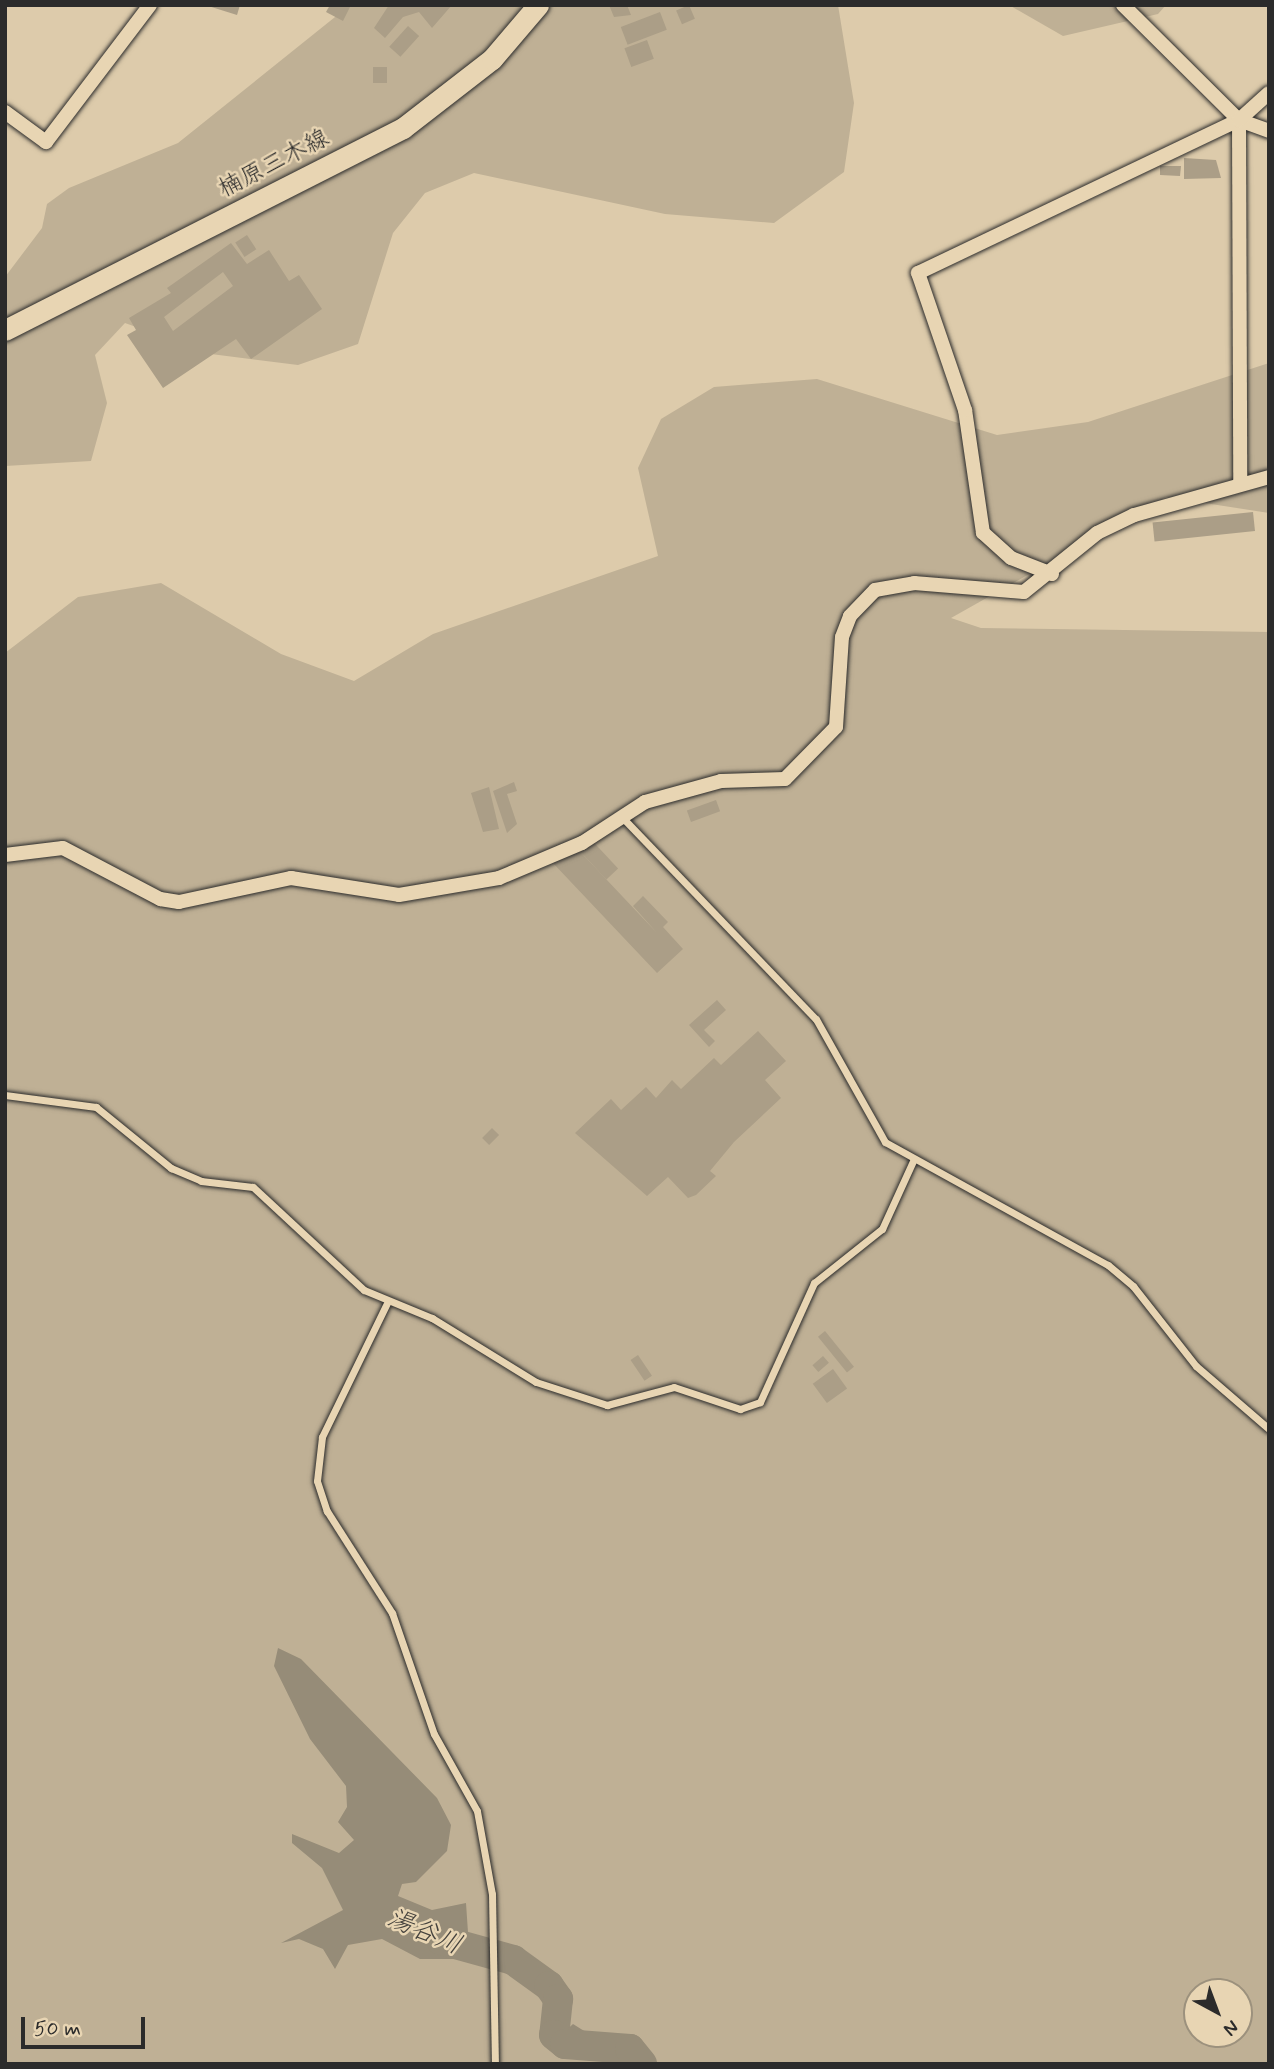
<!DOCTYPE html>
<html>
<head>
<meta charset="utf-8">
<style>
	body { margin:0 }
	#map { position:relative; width:1274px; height:2069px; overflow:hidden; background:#ddcbab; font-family:Mynerve,"Klee One",sans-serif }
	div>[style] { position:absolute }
	.green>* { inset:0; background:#bfb095 }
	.water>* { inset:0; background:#968c78 }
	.river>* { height:30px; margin:-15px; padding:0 15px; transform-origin:15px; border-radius:15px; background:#968c78 }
	.building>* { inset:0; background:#ab9e87; transform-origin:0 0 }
	.roads { filter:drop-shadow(0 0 2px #2b2b2b) drop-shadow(0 0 2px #2b2b2b) }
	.lane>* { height:7px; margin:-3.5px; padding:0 3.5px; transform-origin:3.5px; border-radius:3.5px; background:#e8d5b3 }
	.street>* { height:14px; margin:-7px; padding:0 7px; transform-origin:7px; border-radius:7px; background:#e8d5b3 }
	.secondary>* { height:21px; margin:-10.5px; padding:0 10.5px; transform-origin:10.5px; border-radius:10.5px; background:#e8d5b3 }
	span { translate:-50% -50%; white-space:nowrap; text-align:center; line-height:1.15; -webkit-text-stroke:5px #e8d5b3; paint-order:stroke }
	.street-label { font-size:24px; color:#2b2b2b }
	.water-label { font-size:26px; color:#46433e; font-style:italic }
	.frame { position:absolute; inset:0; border:7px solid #2b2b2b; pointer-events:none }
	.north { position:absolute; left:1183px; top:1978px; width:70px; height:70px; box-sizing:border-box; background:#e8d5b3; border:2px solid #9c917d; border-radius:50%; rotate:139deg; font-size:19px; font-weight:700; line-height:28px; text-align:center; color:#2b2b2b }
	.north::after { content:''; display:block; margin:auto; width:24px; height:32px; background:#2b2b2b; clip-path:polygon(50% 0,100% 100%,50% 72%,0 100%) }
	.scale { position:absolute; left:21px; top:2017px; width:124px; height:32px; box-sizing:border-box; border:4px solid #2b2b2b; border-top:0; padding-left:9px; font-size:21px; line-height:24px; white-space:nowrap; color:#2b2b2b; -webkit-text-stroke:5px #e8d5b3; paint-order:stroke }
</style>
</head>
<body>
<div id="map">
	<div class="green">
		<i style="clip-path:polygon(350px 5px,838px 5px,854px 103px,844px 172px,774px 223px,665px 214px,474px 173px,425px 193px,393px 233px,358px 344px,298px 365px,211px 354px,125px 323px,95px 355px,107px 403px,91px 461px,5px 466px,5px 277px,42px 228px,47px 204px,69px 188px,178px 143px)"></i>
		<i style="clip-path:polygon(1009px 5px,1166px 5px,1158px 14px,1063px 36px)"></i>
		<i style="clip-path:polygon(evenodd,1269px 363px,1269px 513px,1166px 497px,951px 618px,981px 628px,1269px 632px,1269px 2064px,5px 2064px,5px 653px,78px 597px,161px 583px,281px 654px,354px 681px,433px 634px,658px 556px,638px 468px,661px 419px,714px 387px,817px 379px,997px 435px,1088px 422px,1269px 363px,1197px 1992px,1239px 1992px,1239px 2034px,1197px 2034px,1197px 1992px)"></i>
	</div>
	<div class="water">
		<i style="clip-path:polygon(278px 1648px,301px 1659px,437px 1798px,451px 1825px,447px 1851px,416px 1882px,402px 1884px,398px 1896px,432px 1910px,466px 1903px,469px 1947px,479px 1950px,479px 1959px,420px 1959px,382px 1939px,348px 1945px,335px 1969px,323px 1949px,299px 1939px,281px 1943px,343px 1910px,322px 1868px,292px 1843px,292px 1834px,339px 1853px,354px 1840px,338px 1822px,347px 1807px,346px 1786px,310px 1739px,274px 1666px)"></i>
		<i style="clip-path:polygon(573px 2024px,589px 2034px,630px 2035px,659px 2064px,567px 2053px,561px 2035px)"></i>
	</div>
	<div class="river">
		<i style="left:441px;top:1940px;width:75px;rotate:15.5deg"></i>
		<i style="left:513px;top:1960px;width:44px;rotate:35.8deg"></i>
		<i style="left:549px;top:1986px;width:16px;rotate:55deg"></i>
		<i style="left:558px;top:1999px;width:36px;rotate:96deg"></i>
		<i style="left:554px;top:2035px;width:14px;rotate:39deg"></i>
		<i style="left:565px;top:2044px;width:65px;rotate:4.4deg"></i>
		<i style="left:630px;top:2049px;width:19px;rotate:51deg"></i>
	</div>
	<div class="building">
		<i style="clip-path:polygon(205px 5px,240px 5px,237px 15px)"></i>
		<i style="clip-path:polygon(330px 5px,351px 5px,343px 21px,326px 12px)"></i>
		<i style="clip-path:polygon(389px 5px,452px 5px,432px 28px,419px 12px,403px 17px,385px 38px,374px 28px)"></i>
		<i style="clip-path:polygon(609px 5px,627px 5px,631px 15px,614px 17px)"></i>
		<i style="left:689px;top:5px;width:15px;height:14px;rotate:67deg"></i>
		<i style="left:660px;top:12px;width:19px;height:42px;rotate:69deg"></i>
		<i style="left:408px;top:26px;width:15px;height:28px;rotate:42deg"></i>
		<i style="left:647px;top:40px;width:20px;height:24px;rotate:70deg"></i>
		<i style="left:387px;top:67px;width:16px;height:14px;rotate:90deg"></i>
		<i style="clip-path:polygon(1184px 158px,1216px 160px,1221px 178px,1184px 179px)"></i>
		<i style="clip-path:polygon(1160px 166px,1181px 166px,1180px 176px,1160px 175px)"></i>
		<i style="left:247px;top:235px;width:17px;height:14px;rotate:57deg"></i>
		<i style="clip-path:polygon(evenodd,231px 243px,247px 264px,269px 250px,289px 281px,299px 275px,322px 309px,251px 359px,236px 339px,163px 388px,127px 335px,136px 330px,129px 318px,171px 293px,167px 288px,231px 243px,223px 272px,233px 286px,173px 331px,164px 317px,223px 272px)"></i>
		<i style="left:1253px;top:512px;width:19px;height:101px;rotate:84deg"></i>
		<i style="clip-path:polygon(514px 782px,517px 791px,507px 794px,517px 824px,507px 833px,493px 791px)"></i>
		<i style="clip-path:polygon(489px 787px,499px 829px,483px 832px,471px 793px)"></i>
		<i style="left:716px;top:800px;width:12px;height:31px;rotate:70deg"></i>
		<i style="left:584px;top:832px;width:50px;height:16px;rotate:47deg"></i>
		<i style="clip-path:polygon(572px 843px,657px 933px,633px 906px,643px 896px,668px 922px,663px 927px,683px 949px,657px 973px,552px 862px)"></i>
		<i style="clip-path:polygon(717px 1000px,726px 1010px,704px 1030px,715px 1041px,709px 1047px,689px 1025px)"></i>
		<i style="clip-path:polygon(758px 1031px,786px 1061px,765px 1080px,781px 1098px,734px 1142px,710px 1171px,716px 1176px,696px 1195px,688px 1198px,668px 1177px,647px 1196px,575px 1133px,611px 1099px,621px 1110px,646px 1087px,656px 1098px,672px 1080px,681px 1089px,714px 1058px,721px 1065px)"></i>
		<i style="left:492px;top:1128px;width:10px;height:14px;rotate:45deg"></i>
		<i style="left:825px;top:1331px;width:46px;height:9px;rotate:51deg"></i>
		<i style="left:638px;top:1355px;width:25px;height:9px;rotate:56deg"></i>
		<i style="left:823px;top:1356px;width:9px;height:14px;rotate:49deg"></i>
		<i style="left:833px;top:1369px;width:24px;height:25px;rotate:54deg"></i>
	</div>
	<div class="roads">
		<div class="lane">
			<i style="left:621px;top:816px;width:281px;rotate:46.2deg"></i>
			<i style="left:816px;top:1019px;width:141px;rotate:60.7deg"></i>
			<i style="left:885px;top:1142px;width:255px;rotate:28.9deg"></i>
			<i style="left:1108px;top:1265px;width:33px;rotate:40deg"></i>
			<i style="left:1133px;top:1286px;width:102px;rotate:51.8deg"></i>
			<i style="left:1196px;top:1366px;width:96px;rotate:40.8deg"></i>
			<i style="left:5px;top:1095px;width:92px;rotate:7.5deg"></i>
			<i style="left:96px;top:1107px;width:97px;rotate:39.1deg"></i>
			<i style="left:171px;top:1168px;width:33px;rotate:23deg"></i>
			<i style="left:201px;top:1181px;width:52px;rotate:6.6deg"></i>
			<i style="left:253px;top:1187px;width:151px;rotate:42.9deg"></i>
			<i style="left:364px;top:1290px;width:74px;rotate:22.4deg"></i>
			<i style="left:432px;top:1318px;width:122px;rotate:31.6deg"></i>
			<i style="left:536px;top:1382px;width:75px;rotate:17.9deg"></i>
			<i style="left:607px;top:1405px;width:69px;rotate:-15deg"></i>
			<i style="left:674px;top:1387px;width:70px;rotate:18.4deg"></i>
			<i style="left:740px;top:1409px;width:21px;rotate:-19deg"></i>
			<i style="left:760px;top:1402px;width:131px;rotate:-65.6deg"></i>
			<i style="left:814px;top:1283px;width:87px;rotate:-38.5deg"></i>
			<i style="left:882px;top:1229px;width:75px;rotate:-65.5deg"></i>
			<i style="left:387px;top:1303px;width:149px;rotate:115.9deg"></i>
			<i style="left:322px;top:1437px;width:44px;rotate:96.5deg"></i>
			<i style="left:317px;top:1481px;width:32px;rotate:72deg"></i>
			<i style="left:327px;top:1511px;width:121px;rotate:57.5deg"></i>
			<i style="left:392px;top:1613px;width:128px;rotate:70.9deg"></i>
			<i style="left:434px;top:1734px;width:88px;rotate:60.8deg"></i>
			<i style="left:477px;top:1811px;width:84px;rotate:79.8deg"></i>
			<i style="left:492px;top:1894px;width:170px;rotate:89deg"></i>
		</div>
		<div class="street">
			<i style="left:1123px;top:5px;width:163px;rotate:44.8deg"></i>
			<i style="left:1239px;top:120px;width:32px;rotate:20deg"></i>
			<i style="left:5px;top:112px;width:51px;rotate:36.2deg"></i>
			<i style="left:46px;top:142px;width:172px;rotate:-52.8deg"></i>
			<i style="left:1239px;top:120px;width:360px;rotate:89.8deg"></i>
			<i style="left:1052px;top:574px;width:44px;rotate:-158.7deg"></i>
			<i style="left:1011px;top:558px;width:38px;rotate:-138deg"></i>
			<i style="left:983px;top:533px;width:124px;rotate:-98.3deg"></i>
			<i style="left:965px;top:410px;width:145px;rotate:-108.9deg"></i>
			<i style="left:918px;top:273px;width:356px;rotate:-25.5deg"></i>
			<i style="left:1239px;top:120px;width:40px;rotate:-42deg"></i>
			<i style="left:5px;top:855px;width:58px;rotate:-6.9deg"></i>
			<i style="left:63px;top:848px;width:110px;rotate:27.7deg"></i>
			<i style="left:160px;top:899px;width:19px;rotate:9deg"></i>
			<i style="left:179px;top:902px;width:115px;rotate:-12.1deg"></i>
			<i style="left:291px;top:878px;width:109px;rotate:8.9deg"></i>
			<i style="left:399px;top:895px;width:101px;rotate:-9.6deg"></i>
			<i style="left:499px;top:878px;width:90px;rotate:-22.9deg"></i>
			<i style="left:582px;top:843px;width:75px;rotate:-33.1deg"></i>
			<i style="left:645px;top:802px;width:79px;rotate:-15.4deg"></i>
			<i style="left:721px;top:781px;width:64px;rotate:-1.8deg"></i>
			<i style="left:785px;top:779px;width:73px;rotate:-45.6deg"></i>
			<i style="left:836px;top:727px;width:90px;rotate:-86.2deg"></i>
			<i style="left:842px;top:637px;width:22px;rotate:-69deg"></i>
			<i style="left:850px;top:616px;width:36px;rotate:-46deg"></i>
			<i style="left:875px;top:590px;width:40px;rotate:-10deg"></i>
			<i style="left:914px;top:583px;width:110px;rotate:4.7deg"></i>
			<i style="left:1024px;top:592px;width:94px;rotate:-38.9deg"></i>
			<i style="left:1097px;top:533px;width:41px;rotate:-25.9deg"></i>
			<i style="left:1134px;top:515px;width:140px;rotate:-15.7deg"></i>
		</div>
		<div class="secondary">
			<i style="left:5px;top:330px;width:446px;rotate:-26.9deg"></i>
			<i style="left:403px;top:128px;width:113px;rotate:-37.8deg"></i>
			<i style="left:492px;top:59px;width:71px;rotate:-49.6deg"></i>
		</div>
	</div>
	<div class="street-label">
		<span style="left:274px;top:164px;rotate:-27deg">楠原三木線</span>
	</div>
	<div class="water-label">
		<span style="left:424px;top:1933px;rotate:23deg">湯谷川</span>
	</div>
	<div class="frame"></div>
	<div class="north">N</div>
	<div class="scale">50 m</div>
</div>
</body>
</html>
